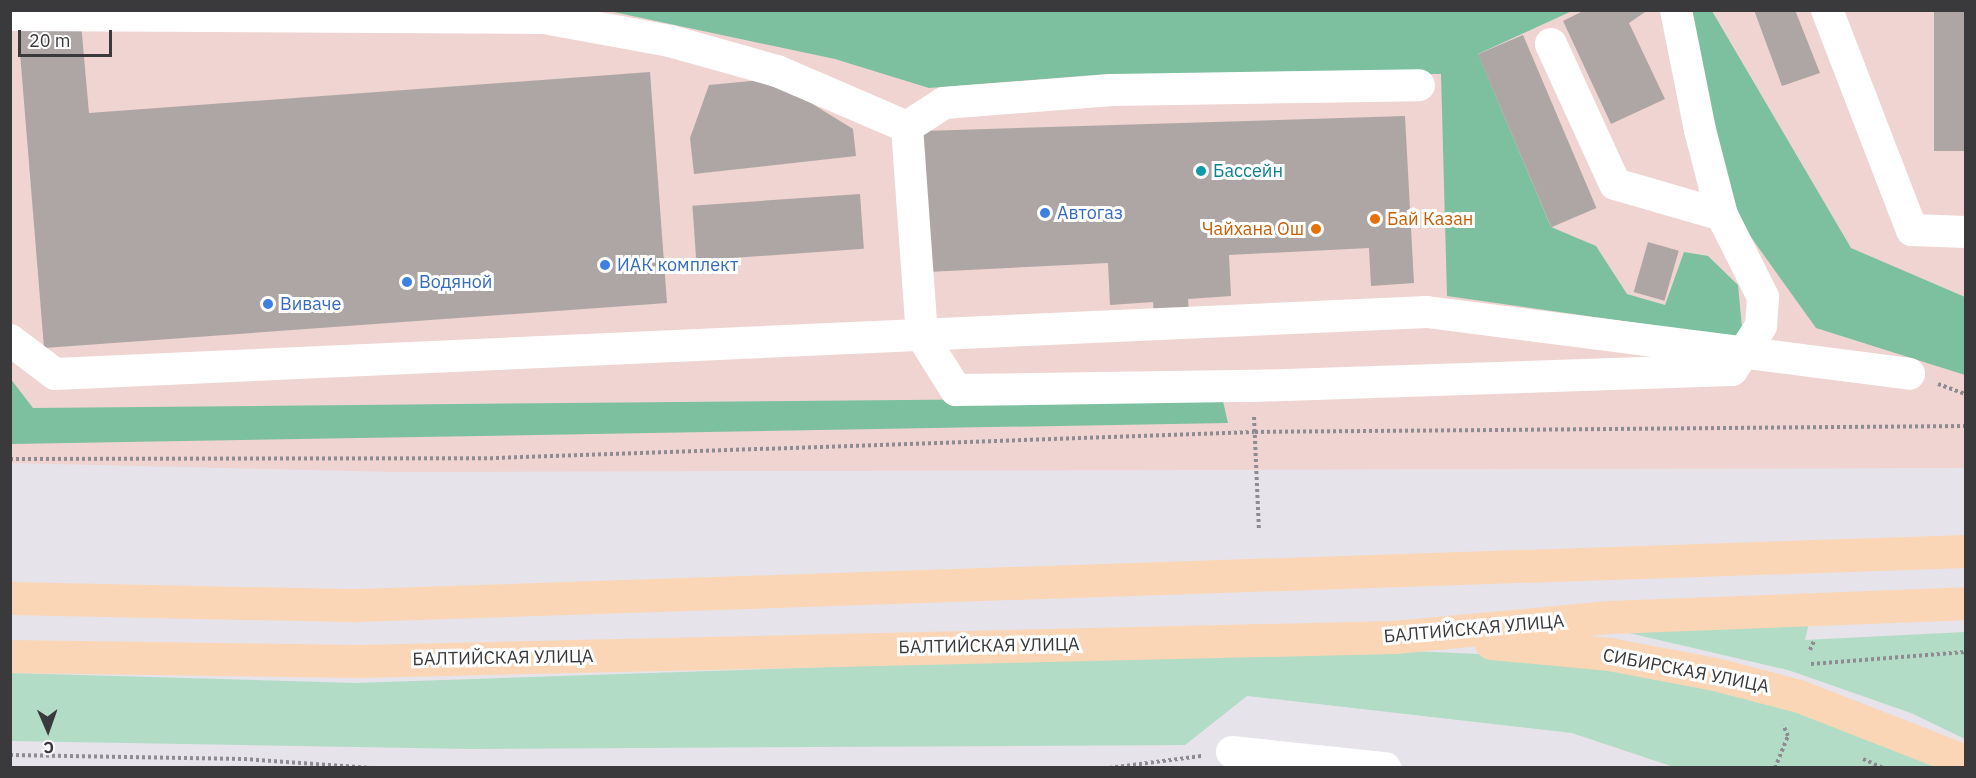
<!DOCTYPE html>
<html>
<head>
<meta charset="utf-8">
<style>
	body { margin:0 }
	#map { position:relative; width:1976px; height:778px; overflow:hidden; background:#e6e3eb; font-family:"IBM Plex Sans",sans-serif }
	div>[style] { position:absolute }
	.commercial>* { inset:0; background:#efd4d1 }
	.green>* { inset:0; background:#b2dcc6 }
	.forest>* { inset:0; background:#7cc09f }
	.building>* { inset:0; background:#aea6a4; transform-origin:0 0 }
	.path>* { height:4px; margin-top:-2px; transform-origin:0; background:repeating-linear-gradient(90deg,#8e8c92 0 3px,transparent 0 6px) }
	.minor>* { height:32px; margin:-16px; padding:0 16px; transform-origin:16px; border-radius:16px; background:#fff }
	.major>* { height:33px; margin:-16.5px; padding:0 16.5px; transform-origin:16.5px; border-radius:16.5px; background:#fad6b6 }
	.dots>* { width:16px; height:16px; translate:-50% -50%; box-sizing:border-box; border:3px solid #fff; border-radius:50% }
	span { translate:-50% -50%; white-space:nowrap; text-align:center; line-height:1.15; -webkit-text-stroke:6px #fff; paint-order:stroke }
	.culture-label { font-size:18px; color:#0d838f }
	.left { translate:0 -50%; text-align:left }
	.shop-label { font-size:18px; color:#366cbe }
	.food-label { font-size:18px; color:#c56008 }
	.right { translate:-100% -50%; text-align:right }
	.street-label { font-size:18px; color:#3a393c }
	.frame { position:absolute; inset:0; border:12px solid #3a393c; pointer-events:none }
	.north { position:absolute; left:18px; top:700px; width:60px; height:60px; -webkit-text-stroke:4px #fff; paint-order:stroke; rotate:178deg; font-size:16px; font-weight:700; line-height:24px; text-align:center; color:#3a393c }
	.north::after { content:''; display:block; margin:auto; width:21px; height:27px; background:#3a393c; clip-path:polygon(50% 0,100% 100%,50% 72%,0 100%) }
	.scale { position:absolute; left:18px; top:30px; width:94px; height:27px; box-sizing:border-box; border:3px solid #3a393c; border-top:0; padding-left:8px; font-size:18px; line-height:21px; white-space:nowrap; color:#3a393c; -webkit-text-stroke:4px #fff; paint-order:stroke }
</style>
</head>
<body>
<div id="map">
	<div class="commercial">
		<i style="clip-path:polygon(11px 11px,609px 11px,671px 22px,771px 11px,1965px 11px,1965px 468px,395px 472px,11px 463px)"></i>
	</div>
	<div class="green">
		<i style="clip-path:polygon(1809px 623px,1805px 640px,1965px 632px,1965px 739px,1911px 713px,1788px 670px,1629px 633px)"></i>
		<i style="clip-path:polygon(1364px 649px,1592px 659px,1782px 698px,1955px 767px,1674px 767px,1572px 733px,1247px 696px,1185px 745px,471px 749px,11px 741px,11px 673px,355px 683px)"></i>
	</div>
	<div class="forest">
		<i style="clip-path:polygon(609px 11px,1572px 11px,1478px 54px,1551px 227px,1596px 246px,1627px 294px,1665px 305px,1684px 252px,1708px 256px,1738px 285px,1743px 338px,1447px 296px,1441px 74px,1107px 74px,929px 88px,835px 59px)"></i>
		<i style="clip-path:polygon(1685px 11px,1712px 11px,1851px 248px,1965px 297px,1965px 375px,1816px 328px,1728px 205px)"></i>
		<i style="clip-path:polygon(10px 378px,33px 408px,1222px 397px,1228px 423px,11px 444px)"></i>
	</div>
	<div class="building">
		<i style="clip-path:polygon(1585px 10px,1648px 10px,1629px 23px,1665px 99px,1611px 124px,1563px 21px)"></i>
		<i style="clip-path:polygon(1754px 10px,1795px 10px,1820px 73px,1782px 86px)"></i>
		<i style="left:1934px;top:10px;width:31px;height:141px"></i>
		<i style="clip-path:polygon(81px 23px,89px 113px,650px 72px,667px 303px,44px 348px,18px 28px)"></i>
		<i style="left:1523px;top:35px;width:188px;height:49px;rotate:67deg"></i>
		<i style="clip-path:polygon(772px 79px,853px 129px,856px 156px,694px 174px,690px 138px,709px 85px)"></i>
		<i style="clip-path:polygon(1405px 116px,1414px 283px,1371px 286px,1369px 248px,1229px 255px,1231px 296px,1188px 299px,1189px 312px,1154px 314px,1153px 302px,1110px 305px,1108px 263px,928px 272px,923px 131px)"></i>
		<i style="left:860px;top:194px;width:55px;height:168px;rotate:86deg"></i>
		<i style="left:1648px;top:242px;width:32px;height:52px;rotate:16deg"></i>
	</div>
	<div class="path">
		<i style="left:1938px;top:384px;width:30px;rotate:20deg"></i>
		<i style="left:1254px;top:417px;width:114px;rotate:87.5deg"></i>
		<i style="left:10px;top:459px;width:486px;rotate:-0.1deg"></i>
		<i style="left:496px;top:458px;width:759px;rotate:-1.96deg"></i>
		<i style="left:1255px;top:432px;width:711px;rotate:-0.48deg"></i>
		<i style="left:1810px;top:650px;width:10px;rotate:-66deg"></i>
		<i style="left:1811px;top:664px;width:155px;rotate:-4.4deg"></i>
		<i style="left:10px;top:755px;width:234px;rotate:1deg"></i>
		<i style="left:244px;top:759px;width:128px;rotate:4deg"></i>
		<i style="left:1863px;top:759px;width:22px;rotate:24deg"></i>
		<i style="left:1109px;top:768px;width:93px;rotate:-7.4deg"></i>
		<i style="left:1775px;top:768px;width:35px;rotate:-68deg"></i>
		<i style="left:1788px;top:736px;width:12px;rotate:-114deg"></i>
	</div>
	<div class="minor">
		<i style="left:1676px;top:10px;width:122px;rotate:78.7deg"></i>
		<i style="left:1700px;top:130px;width:88px;rotate:75.5deg"></i>
		<i style="left:1827px;top:10px;width:236px;rotate:68.9deg"></i>
		<i style="left:1912px;top:230px;width:54px;rotate:2.1deg"></i>
		<i style="left:10px;top:15px;width:534px;rotate:0.32deg"></i>
		<i style="left:544px;top:18px;width:128px;rotate:10.3deg"></i>
		<i style="left:670px;top:41px;width:111px;rotate:15.7deg"></i>
		<i style="left:777px;top:71px;width:142px;rotate:23.3deg"></i>
		<i style="left:907px;top:127px;width:210px;rotate:85.9deg"></i>
		<i style="left:922px;top:336px;width:64px;rotate:57.8deg"></i>
		<i style="left:956px;top:390px;width:296px;rotate:-0.8deg"></i>
		<i style="left:1252px;top:386px;width:480px;rotate:-1.9deg"></i>
		<i style="left:1732px;top:370px;width:53px;rotate:-56.6deg"></i>
		<i style="left:1761px;top:326px;width:29px;rotate:-86deg"></i>
		<i style="left:1763px;top:297px;width:92px;rotate:-116.6deg"></i>
		<i style="left:1722px;top:215px;width:111px;rotate:-163.8deg"></i>
		<i style="left:1615px;top:184px;width:154px;rotate:-114.6deg"></i>
		<i style="left:907px;top:127px;width:44px;rotate:-33deg"></i>
		<i style="left:944px;top:103px;width:169px;rotate:-4.4deg"></i>
		<i style="left:1112px;top:90px;width:307px;rotate:-0.9deg"></i>
		<i style="left:10px;top:340px;width:56px;rotate:37.1deg"></i>
		<i style="left:55px;top:374px;width:1373px;rotate:-2.59deg"></i>
		<i style="left:1427px;top:312px;width:486px;rotate:7.3deg"></i>
		<i style="left:1232px;top:752px;width:154px;rotate:6deg"></i>
	</div>
	<div class="major">
		<i style="left:10px;top:598px;width:347px;rotate:1.2deg"></i>
		<i style="left:357px;top:605px;width:1610px;rotate:-1.92deg"></i>
		<i style="left:1491px;top:643px;width:119px;rotate:5.3deg"></i>
		<i style="left:1609px;top:654px;width:108px;rotate:10.7deg"></i>
		<i style="left:1715px;top:674px;width:87px;rotate:14.7deg"></i>
		<i style="left:1799px;top:696px;width:179px;rotate:21.3deg"></i>
		<i style="left:10px;top:656px;width:350px;rotate:0.8deg"></i>
		<i style="left:360px;top:661px;width:1034px;rotate:-1.33deg"></i>
		<i style="left:1394px;top:637px;width:216px;rotate:-5.3deg"></i>
		<i style="left:1609px;top:617px;width:357px;rotate:-2.2deg"></i>
	</div>
	<div class="dots">
		<i style="left:1201px;top:171px;background:#0f9aa8"></i>
		<i style="left:1045px;top:213px;background:#3f7fe0"></i>
		<i style="left:1375px;top:219px;background:#e8710a"></i>
		<i style="left:1316px;top:229px;background:#e8710a"></i>
		<i style="left:605px;top:265px;background:#3f7fe0"></i>
		<i style="left:407px;top:282px;background:#3f7fe0"></i>
		<i style="left:268px;top:304px;background:#3f7fe0"></i>
	</div>
	<div class="culture-label">
		<span class="left" style="left:1213px;top:171px">Бассейн</span>
	</div>
	<div class="shop-label">
		<span class="left" style="left:1057px;top:213px">Автогаз</span>
		<span class="left" style="left:617px;top:265px">ИАК комплект</span>
		<span class="left" style="left:419px;top:282px">Водяной</span>
		<span class="left" style="left:280px;top:304px">Виваче</span>
	</div>
	<div class="food-label">
		<span class="left" style="left:1387px;top:219px">Бай Казан</span>
		<span class="right" style="left:1304px;top:229px">Чайхана Ош</span>
	</div>
	<div class="street-label">
		<span style="left:1474px;top:629px;rotate:-5deg">БАЛТИЙСКАЯ УЛИЦА</span>
		<span style="left:989px;top:646px;rotate:-1deg">БАЛТИЙСКАЯ УЛИЦА</span>
		<span style="left:503px;top:658px;rotate:-1deg">БАЛТИЙСКАЯ УЛИЦА</span>
		<span style="left:1686px;top:671px;rotate:11deg">СИБИРСКАЯ УЛИЦА</span>
	</div>
	<div class="frame"></div>
	<div class="north">С</div>
	<div class="scale">20 m</div>
</div>
</body>
</html>
